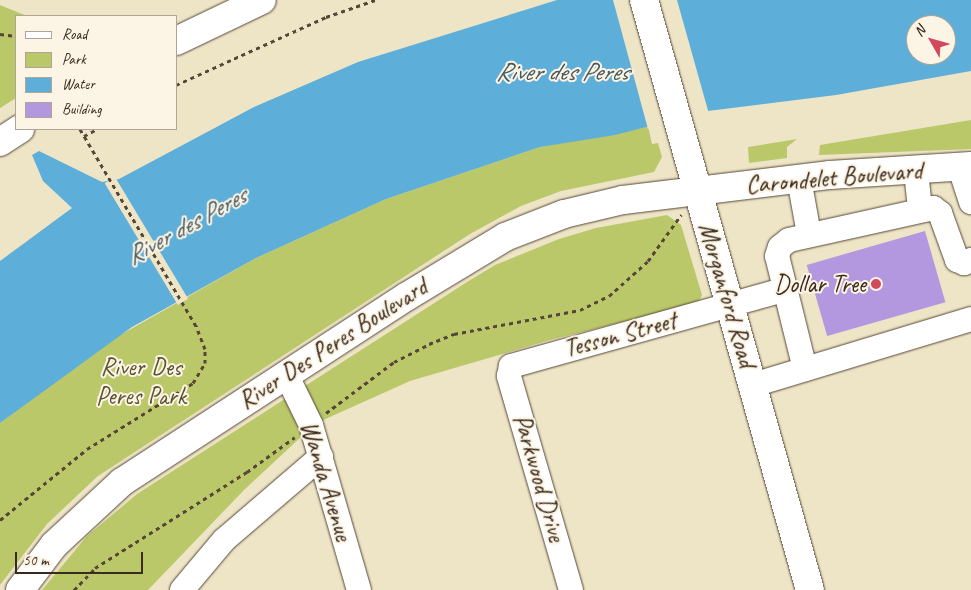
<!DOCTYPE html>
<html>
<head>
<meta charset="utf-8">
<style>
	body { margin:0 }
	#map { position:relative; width:971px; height:590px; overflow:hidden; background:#eee5c7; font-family:Caveat,sans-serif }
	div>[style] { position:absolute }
	.green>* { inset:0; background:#bac86a }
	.water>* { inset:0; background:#5daed8 }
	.pier>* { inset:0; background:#eee5c7; transform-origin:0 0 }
	.building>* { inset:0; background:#b398e0; transform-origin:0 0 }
	.path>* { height:3px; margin-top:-1.5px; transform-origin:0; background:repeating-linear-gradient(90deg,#564637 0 4px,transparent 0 8px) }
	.roads { filter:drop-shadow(0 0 1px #564637) drop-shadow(0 0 1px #564637) }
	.minor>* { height:24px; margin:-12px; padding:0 12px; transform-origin:12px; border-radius:12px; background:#fff }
	.major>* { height:28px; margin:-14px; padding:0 14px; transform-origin:14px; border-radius:14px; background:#fff }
	.dots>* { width:14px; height:14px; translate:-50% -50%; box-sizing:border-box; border:2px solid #fcf5e5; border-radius:50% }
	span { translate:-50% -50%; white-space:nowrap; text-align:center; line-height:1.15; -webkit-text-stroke:4px #fcf5e5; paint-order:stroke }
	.street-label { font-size:25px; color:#3b2a1e }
	.poi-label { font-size:25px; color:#3b2a1e }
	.right { translate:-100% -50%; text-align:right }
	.park-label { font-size:25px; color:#5b5231 }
	.water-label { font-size:26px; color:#47585f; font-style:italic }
	.legend { position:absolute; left:15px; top:15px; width:162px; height:115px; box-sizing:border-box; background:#fcf5e5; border:1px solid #afa495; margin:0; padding:6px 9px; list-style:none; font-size:15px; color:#3b2a1e }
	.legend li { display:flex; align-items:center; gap:10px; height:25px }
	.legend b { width:25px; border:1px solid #afa495 }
	.north { position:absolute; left:906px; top:15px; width:50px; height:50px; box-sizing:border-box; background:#fcf5e5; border:1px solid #afa495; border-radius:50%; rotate:308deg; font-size:14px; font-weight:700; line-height:20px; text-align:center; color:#3b2a1e }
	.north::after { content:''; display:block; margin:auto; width:18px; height:22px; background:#d1495b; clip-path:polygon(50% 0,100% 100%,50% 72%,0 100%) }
	.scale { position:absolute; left:15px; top:552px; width:128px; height:22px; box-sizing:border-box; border:2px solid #3b2a1e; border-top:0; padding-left:6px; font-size:15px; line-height:18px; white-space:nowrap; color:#3b2a1e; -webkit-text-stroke:4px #fcf5e5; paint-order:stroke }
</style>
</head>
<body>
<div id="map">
	<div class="green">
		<i style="clip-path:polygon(0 5px,27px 16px,16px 16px,16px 98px,0 108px)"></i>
		<i style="clip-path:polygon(971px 120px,971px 149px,819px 155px,820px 145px)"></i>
		<i style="clip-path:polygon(648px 126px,652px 144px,658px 143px,662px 157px,654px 172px,561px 191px,521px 206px,470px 234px,98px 476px,47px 524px,0 585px,0 423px,108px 342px,256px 258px,386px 199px,540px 147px)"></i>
		<i style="clip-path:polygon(797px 139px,787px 147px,787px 158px,749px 163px,748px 147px)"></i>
		<i style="clip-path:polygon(667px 215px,681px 225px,702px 295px,698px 303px,550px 340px,410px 381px,321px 421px,302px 436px,245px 489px,148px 590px,42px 590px,87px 536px,137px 494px,467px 282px,495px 265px,559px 239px,596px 228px)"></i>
	</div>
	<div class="water">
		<i style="clip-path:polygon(evenodd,557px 0,971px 0,971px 71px,836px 95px,708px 111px,615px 135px,540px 147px,386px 199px,256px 258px,132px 327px,0 423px,0 261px,72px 208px,43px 181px,32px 155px,39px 151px,102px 182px,119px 179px,254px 107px,358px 62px,557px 0,916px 25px,946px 25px,946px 55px,916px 55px,916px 25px)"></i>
	</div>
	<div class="pier">
		<i style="clip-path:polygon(613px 0,677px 0,709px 114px,648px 129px)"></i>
		<i style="left:115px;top:177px;width:142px;height:12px;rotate:59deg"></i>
	</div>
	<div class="building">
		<i style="left:925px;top:231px;width:74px;height:123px;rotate:74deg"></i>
	</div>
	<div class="path">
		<i style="left:0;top:34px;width:16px;rotate:7deg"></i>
		<i style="left:176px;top:85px;width:165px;rotate:-24.4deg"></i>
		<i style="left:326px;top:17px;width:52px;rotate:-19.1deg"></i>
		<i style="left:80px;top:129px;width:8px;rotate:60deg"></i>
		<i style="left:326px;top:413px;width:85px;rotate:-36.9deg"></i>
		<i style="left:394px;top:362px;width:39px;rotate:-27deg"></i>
		<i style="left:429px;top:344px;width:27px;rotate:-22deg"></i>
		<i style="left:454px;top:334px;width:128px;rotate:-10.8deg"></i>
		<i style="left:580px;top:310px;width:32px;rotate:-26deg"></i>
		<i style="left:609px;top:296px;width:52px;rotate:-41.9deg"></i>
		<i style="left:648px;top:261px;width:57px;rotate:-54.3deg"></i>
		<i style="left:0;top:520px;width:112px;rotate:-39.2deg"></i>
		<i style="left:87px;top:449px;width:125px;rotate:-31.9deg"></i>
		<i style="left:193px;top:383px;width:23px;rotate:-59deg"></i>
		<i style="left:205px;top:363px;width:14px;rotate:-90deg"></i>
		<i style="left:205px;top:349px;width:25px;rotate:-111deg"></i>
		<i style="left:196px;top:326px;width:221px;rotate:-120.5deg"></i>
		<i style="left:84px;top:136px;width:15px;rotate:-28deg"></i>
		<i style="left:74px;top:590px;width:30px;rotate:-46deg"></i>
		<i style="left:95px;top:568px;width:180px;rotate:-32.3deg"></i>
		<i style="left:247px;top:472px;width:59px;rotate:-36.1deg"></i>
	</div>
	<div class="roads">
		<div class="minor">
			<i style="left:960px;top:168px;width:36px;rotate:72deg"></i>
			<i style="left:916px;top:171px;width:38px;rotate:84deg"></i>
			<i style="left:799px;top:179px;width:56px;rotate:79.7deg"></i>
			<i style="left:805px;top:369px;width:116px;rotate:-103.9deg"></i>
			<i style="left:777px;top:256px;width:9px;rotate:-72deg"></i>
			<i style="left:780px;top:247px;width:11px;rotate:-38deg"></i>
			<i style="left:789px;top:240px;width:148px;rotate:-12.5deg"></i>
			<i style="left:933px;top:208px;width:9px;rotate:36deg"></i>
			<i style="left:940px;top:213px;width:50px;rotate:70.1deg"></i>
			<i style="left:957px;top:260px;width:8px;rotate:23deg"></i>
			<i style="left:964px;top:263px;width:8px;rotate:-23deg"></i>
			<i style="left:286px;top:374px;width:57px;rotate:63.9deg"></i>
			<i style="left:311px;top:425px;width:172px;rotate:73.8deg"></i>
			<i style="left:753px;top:385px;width:228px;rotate:-16.8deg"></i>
			<i style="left:182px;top:590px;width:65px;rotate:-50deg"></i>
			<i style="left:224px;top:540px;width:128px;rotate:-40.6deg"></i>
			<i style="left:571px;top:590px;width:223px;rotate:-106.2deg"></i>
			<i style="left:509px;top:376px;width:10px;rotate:-79deg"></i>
			<i style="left:511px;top:366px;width:283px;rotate:-15.6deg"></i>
		</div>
		<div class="major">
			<i style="left:644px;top:0;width:613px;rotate:74.29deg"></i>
			<i style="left:176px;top:41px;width:95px;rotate:-25.5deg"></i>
			<i style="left:0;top:142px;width:24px;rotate:-33deg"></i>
			<i style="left:20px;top:590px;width:56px;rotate:-52.9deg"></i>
			<i style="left:54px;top:545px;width:93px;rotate:-42.8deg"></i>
			<i style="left:122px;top:482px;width:339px;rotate:-33.1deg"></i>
			<i style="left:406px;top:297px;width:116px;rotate:-31.2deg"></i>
			<i style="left:505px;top:237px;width:63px;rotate:-21.3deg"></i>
			<i style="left:564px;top:214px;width:61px;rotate:-13.3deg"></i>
			<i style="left:623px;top:200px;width:209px;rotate:-6.9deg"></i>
			<i style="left:830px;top:175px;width:141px;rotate:-3.7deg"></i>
		</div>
	</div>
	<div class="dots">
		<i style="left:876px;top:284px;background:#d1495b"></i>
	</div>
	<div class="street-label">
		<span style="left:834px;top:178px;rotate:-5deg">Carondelet Boulevard</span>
		<span style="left:727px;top:295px;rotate:74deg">Morganford Road</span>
		<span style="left:620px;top:335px;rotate:-15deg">Tesson Street</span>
		<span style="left:333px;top:344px;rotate:-33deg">River Des Peres Boulevard</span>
		<span style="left:539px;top:478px;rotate:74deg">Parkwood Drive</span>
		<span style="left:326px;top:481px;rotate:73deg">Wanda Avenue</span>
	</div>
	<div class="poi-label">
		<span class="right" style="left:866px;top:284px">Dollar Tree</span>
	</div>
	<div class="park-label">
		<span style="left:141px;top:382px">River Des<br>Peres Park</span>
	</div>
	<div class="water-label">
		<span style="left:562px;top:72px">River des Peres</span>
		<span style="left:186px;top:226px;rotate:-29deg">River des Peres</span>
	</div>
	<ul class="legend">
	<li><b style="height:6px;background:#fff"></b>Road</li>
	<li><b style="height:14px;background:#bac86a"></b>Park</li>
	<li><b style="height:14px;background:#5daed8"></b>Water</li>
	<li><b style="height:14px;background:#b398e0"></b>Building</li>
	</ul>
	<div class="north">N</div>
	<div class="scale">50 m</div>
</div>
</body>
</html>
